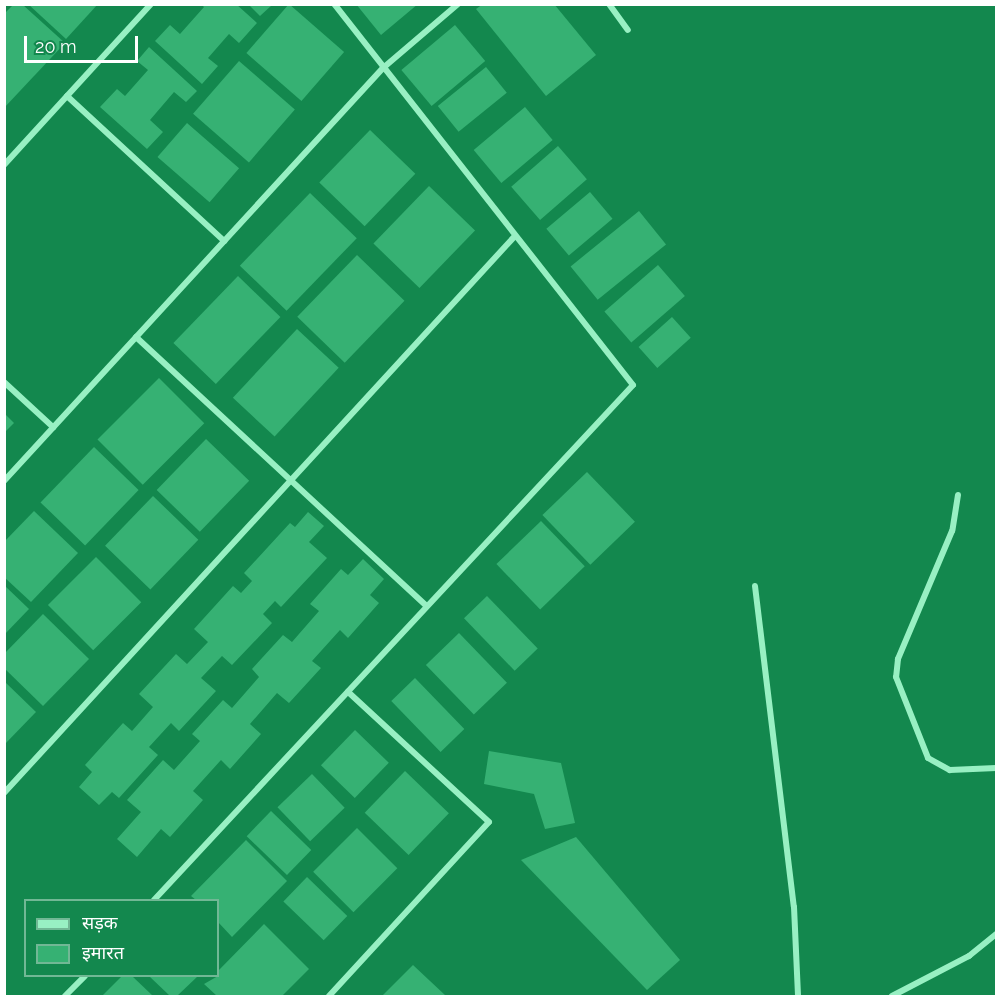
<!DOCTYPE html>
<html>
<head>
<meta charset="utf-8">
<style>
	body { margin:0 }
	#map { position:relative; width:1001px; height:1001px; overflow:hidden; background:#13884e; font-family:Raleway,"Noto Sans Devanagari",sans-serif }
	div>[style] { position:absolute }
	.building>* { inset:0; background:#36b173; transform-origin:0 0 }
	.minor>* { height:6px; margin:-3px; padding:0 3px; transform-origin:3px; border-radius:3px; background:#98f0c3 }
	span { translate:-50% -50%; white-space:nowrap; text-align:center; line-height:1.15; -webkit-text-stroke:6px #13884e; paint-order:stroke }
	.frame { position:absolute; inset:0; border:6px solid #fff; pointer-events:none }
	.legend { position:absolute; left:24px; top:899px; width:195px; height:78px; box-sizing:border-box; background:#13884e; border:2px solid #71b895; margin:0; padding:8px 10px; list-style:none; font-size:18px; color:#fff }
	.legend li { display:flex; align-items:center; gap:12px; height:30px }
	.legend b { width:30px; border:2px solid #71b895 }
	.scale { position:absolute; left:24px; top:36px; width:114px; height:27px; box-sizing:border-box; border:3px solid #fff; border-top:0; padding-left:8px; font-size:18px; line-height:21px; white-space:nowrap; color:#fff; -webkit-text-stroke:4px #13884e; paint-order:stroke }
</style>
</head>
<body>
<div id="map">
	<div class="building">
		<i style="clip-path:polygon(28px 4px,98px 4px,66px 39px)"></i>
		<i style="clip-path:polygon(201px 4px,236px 4px,257px 23px,239px 43px,229px 34px,208px 58px,218px 66px,202px 84px,155px 41px,170px 25px,180px 34px,204px 7px)"></i>
		<i style="left:289px;top:4px;width:73px;height:65px;rotate:41deg"></i>
		<i style="clip-path:polygon(356px 4px,418px 4px,381px 35px)"></i>
		<i style="clip-path:polygon(483px 4px,554px 4px,596px 55px,546px 96px,476px 9px)"></i>
		<i style="clip-path:polygon(13px 5px,23px 5px,65px 43px,4px 108px,4px 14px)"></i>
		<i style="clip-path:polygon(249px 5px,272px 5px,260px 16px)"></i>
		<i style="left:455px;top:25px;width:47px;height:70px;rotate:50deg"></i>
		<i style="clip-path:polygon(149px 47px,197px 91px,186px 102px,174px 92px,150px 120px,163px 132px,147px 149px,100px 107px,117px 89px,125px 96px,148px 70px,137px 61px)"></i>
		<i style="left:239px;top:61px;width:74px;height:70px;rotate:41deg"></i>
		<i style="left:486px;top:67px;width:33px;height:62px;rotate:51deg"></i>
		<i style="left:525px;top:107px;width:43px;height:67px;rotate:50deg"></i>
		<i style="left:187px;top:123px;width:69px;height:45px;rotate:41deg"></i>
		<i style="left:370px;top:130px;width:63px;height:73px;rotate:44deg"></i>
		<i style="left:558px;top:146px;width:44px;height:62px;rotate:49deg"></i>
		<i style="left:429px;top:186px;width:64px;height:80px;rotate:44deg"></i>
		<i style="left:590px;top:192px;width:35px;height:57px;rotate:50deg"></i>
		<i style="left:310px;top:193px;width:65px;height:101px;rotate:44deg"></i>
		<i style="left:639px;top:211px;width:43px;height:88px;rotate:51deg"></i>
		<i style="left:357px;top:255px;width:66px;height:86px;rotate:44deg"></i>
		<i style="left:658px;top:265px;width:41px;height:71px;rotate:49deg"></i>
		<i style="left:238px;top:276px;width:59px;height:93px;rotate:44deg"></i>
		<i style="left:672px;top:317px;width:28px;height:45px;rotate:48deg"></i>
		<i style="left:297px;top:329px;width:57px;height:94px;rotate:43deg"></i>
		<i style="left:159px;top:378px;width:64px;height:87px;rotate:45deg"></i>
		<i style="clip-path:polygon(4px 413px,14px 423px,4px 433px)"></i>
		<i style="left:206px;top:439px;width:60px;height:71px;rotate:44deg"></i>
		<i style="left:94px;top:447px;width:62px;height:77px;rotate:44deg"></i>
		<i style="left:587px;top:472px;width:69px;height:62px;rotate:46deg"></i>
		<i style="left:153px;top:496px;width:63px;height:69px;rotate:44deg"></i>
		<i style="clip-path:polygon(34px 511px,78px 553px,31px 602px,4px 577px,4px 542px)"></i>
		<i style="clip-path:polygon(308px 512px,324px 526px,309px 542px,327px 558px,281px 607px,275px 601px,263px 614px,272px 623px,232px 665px,222px 656px,201px 678px,216px 691px,179px 731px,171px 723px,149px 747px,158px 755px,119px 798px,112px 792px,99px 805px,79px 787px,92px 772px,85px 765px,123px 723px,132px 731px,153px 707px,139px 694px,176px 654px,187px 664px,208px 642px,194px 629px,233px 586px,241px 593px,252px 581px,244px 573px,290px 523px,295px 527px)"></i>
		<i style="left:541px;top:521px;width:63px;height:62px;rotate:46deg"></i>
		<i style="left:96px;top:557px;width:64px;height:68px;rotate:45deg"></i>
		<i style="clip-path:polygon(363px 559px,384px 579px,370px 595px,379px 603px,348px 638px,340px 630px,312px 661px,321px 668px,289px 703px,277px 693px,250px 724px,261px 734px,230px 769px,221px 760px,193px 791px,203px 800px,170px 837px,161px 829px,137px 857px,117px 839px,141px 812px,127px 800px,163px 760px,174px 770px,200px 741px,192px 734px,223px 700px,232px 708px,259px 677px,252px 669px,283px 635px,292px 642px,319px 611px,310px 604px,341px 569px,348px 575px)"></i>
		<i style="clip-path:polygon(4px 585px,29px 609px,4px 635px)"></i>
		<i style="left:487px;top:596px;width:73px;height:32px;rotate:46deg"></i>
		<i style="clip-path:polygon(43px 614px,89px 659px,43px 706px,4px 668px,4px 654px)"></i>
		<i style="left:459px;top:633px;width:69px;height:46px;rotate:46deg"></i>
		<i style="left:415px;top:678px;width:71px;height:33px;rotate:46deg"></i>
		<i style="clip-path:polygon(4px 681px,36px 712px,4px 745px)"></i>
		<i style="left:355px;top:730px;width:47px;height:49px;rotate:44deg"></i>
		<i style="clip-path:polygon(489px 751px,561px 763px,575px 823px,545px 829px,534px 794px,484px 784px)"></i>
		<i style="left:405px;top:771px;width:61px;height:58px;rotate:44deg"></i>
		<i style="left:312px;top:774px;width:47px;height:48px;rotate:46deg"></i>
		<i style="left:271px;top:811px;width:56px;height:35px;rotate:44deg"></i>
		<i style="left:357px;top:828px;width:57px;height:62px;rotate:45deg"></i>
		<i style="clip-path:polygon(576px 837px,680px 960px,647px 990px,521px 860px)"></i>
		<i style="clip-path:polygon(246px 840px,287px 881px,232px 937px,218px 922px,218px 900px,196px 900px,191px 896px)"></i>
		<i style="left:307px;top:877px;width:56px;height:34px;rotate:44deg"></i>
		<i style="clip-path:polygon(264px 924px,309px 969px,282px 996px,217px 996px,204px 984px,218px 976px,218px 971px)"></i>
		<i style="clip-path:polygon(413px 965px,446px 996px,382px 996px)"></i>
		<i style="clip-path:polygon(122px 976px,132px 976px,153px 996px,102px 996px)"></i>
		<i style="clip-path:polygon(149px 976px,198px 976px,177px 996px,170px 996px)"></i>
	</div>
	<div class="minor">
		<i style="left:609px;top:4px;width:32px;rotate:54deg"></i>
		<i style="left:67px;top:96px;width:214px;rotate:42.7deg"></i>
		<i style="left:4px;top:165px;width:218px;rotate:-47.6deg"></i>
		<i style="left:136px;top:337px;width:396px;rotate:42.8deg"></i>
		<i style="left:4px;top:382px;width:67px;rotate:42.6deg"></i>
		<i style="left:4px;top:481px;width:561px;rotate:-47.46deg"></i>
		<i style="left:383px;top:68px;width:99px;rotate:-40.5deg"></i>
		<i style="left:958px;top:495px;width:36px;rotate:99deg"></i>
		<i style="left:952px;top:531px;width:139px;rotate:112.9deg"></i>
		<i style="left:898px;top:659px;width:18px;rotate:96deg"></i>
		<i style="left:896px;top:677px;width:87px;rotate:68.4deg"></i>
		<i style="left:928px;top:758px;width:25px;rotate:29deg"></i>
		<i style="left:950px;top:770px;width:46px;rotate:-2.5deg"></i>
		<i style="left:755px;top:586px;width:323px;rotate:83.1deg"></i>
		<i style="left:794px;top:907px;width:89px;rotate:87.4deg"></i>
		<i style="left:4px;top:793px;width:754px;rotate:-47.47deg"></i>
		<i style="left:154px;top:900px;width:703px;rotate:-47.07deg"></i>
		<i style="left:633px;top:385px;width:484px;rotate:-128.1deg"></i>
		<i style="left:65px;top:996px;width:28px;rotate:-45deg"></i>
		<i style="left:329px;top:996px;width:236px;rotate:-47.4deg"></i>
		<i style="left:489px;top:822px;width:192px;rotate:-137.3deg"></i>
		<i style="left:892px;top:996px;width:87px;rotate:-27.5deg"></i>
		<i style="left:969px;top:956px;width:35px;rotate:-39deg"></i>
	</div>
	<div class="frame"></div>
	<ul class="legend">
	<li><b style="height:8px;background:#98f0c3"></b>सड़क</li>
	<li><b style="height:16px;background:#36b173"></b>इमारत</li>
	</ul>
	<div class="scale">20 m</div>
</div>
</body>
</html>
